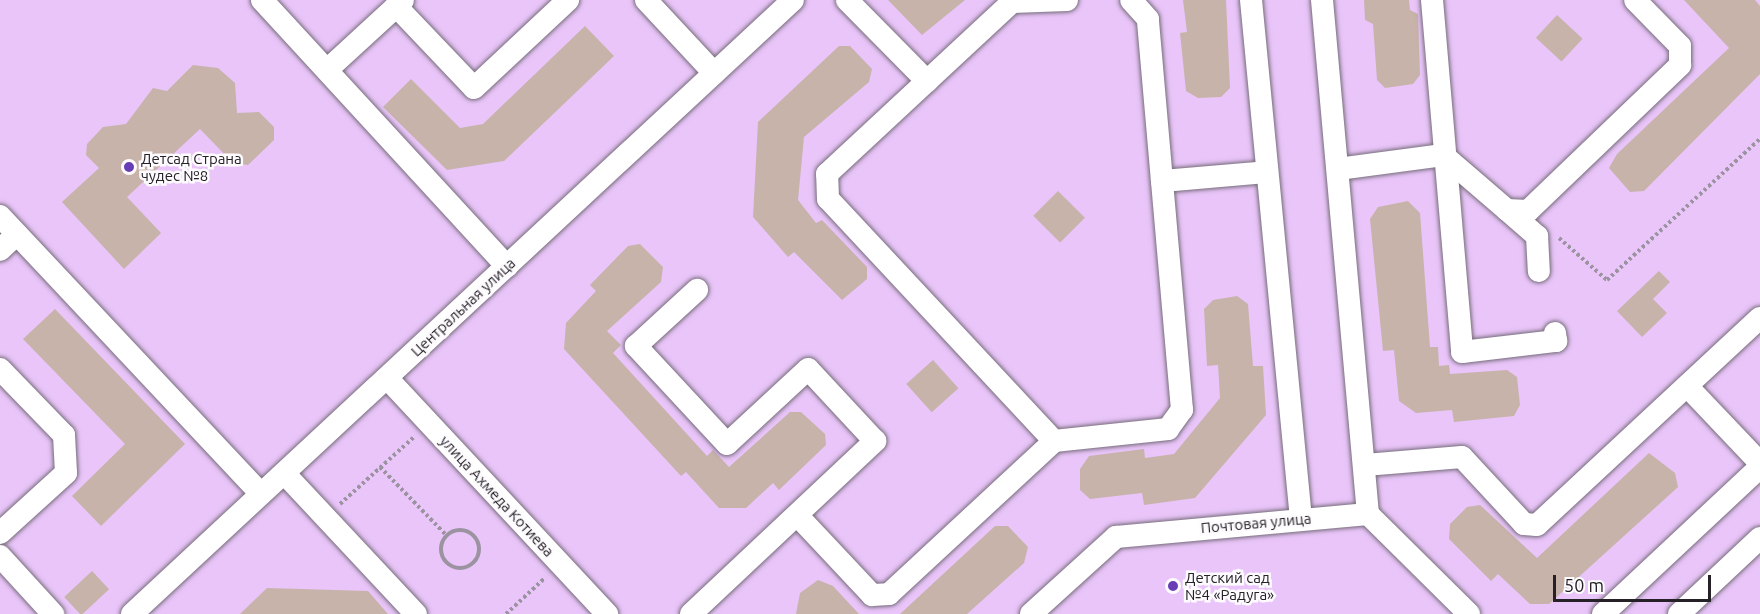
<!DOCTYPE html>
<html>
<head>
<meta charset="utf-8">
<style>
	body { margin:0 }
	#map { position:relative; width:1760px; height:614px; overflow:hidden; background:#f5e9fb; font-family:Ubuntu,sans-serif }
	div>[style] { position:absolute }
	.green>* { inset:0; background:#e9c5f9; transform-origin:0 0 }
	.building>* { inset:0; background:#c7b3aa; transform-origin:0 0 }
	.path>* { height:4px; margin-top:-2px; transform-origin:0; background:repeating-linear-gradient(90deg,#9b93a0 0 3px,transparent 0 6px) }
	.path>.ring { margin:-2px; padding:0; box-sizing:content-box; background:none; border:4px solid #9b93a0; border-radius:50% }
	.roads { filter:drop-shadow(0 0 2px #776d7c) drop-shadow(0 0 2px #776d7c) }
	.minor>* { height:22px; margin:-11px; padding:0 11px; transform-origin:11px; border-radius:11px; background:#fff }
	.dots>* { width:16px; height:16px; translate:-50% -50%; box-sizing:border-box; border:3px solid #fdfbfe; border-radius:50% }
	span { translate:-50% -50%; white-space:nowrap; text-align:center; line-height:1.15; -webkit-text-stroke:5px #fdfbfe; paint-order:stroke }
	.poi-label { font-size:15px; color:#252127 }
	.left { translate:0 -50%; text-align:left }
	.street-label { font-size:15px; color:#252127 }
	.scale { position:absolute; left:1553px; top:575px; width:158px; height:27px; box-sizing:border-box; border:3px solid #252127; border-top:0; padding-left:8px; font-size:18px; line-height:21px; white-space:nowrap; color:#252127; -webkit-text-stroke:4px #fdfbfe; paint-order:stroke }
</style>
</head>
<body>
<div id="map">
	<div class="green">
		<i style="left:0;top:0;width:1760px;height:614px"></i>
	</div>
	<div class="building">
		<i style="clip-path:polygon(888px 0,965px 0,922px 35px)"></i>
		<i style="clip-path:polygon(1183px 0,1226px 0,1230px 88px,1221px 97px,1198px 98px,1186px 91px,1180px 33px,1187px 32px)"></i>
		<i style="clip-path:polygon(1364px 0,1409px 0,1410px 10px,1418px 14px,1420px 75px,1413px 84px,1385px 88px,1377px 80px,1373px 24px,1365px 20px)"></i>
		<i style="clip-path:polygon(1684px 0,1755px 0,1760px 6px,1760px 74px,1644px 191px,1630px 192px,1609px 168px,1617px 154px,1729px 48px)"></i>
		<i style="left:1557px;top:15px;width:35px;height:31px;rotate:43deg"></i>
		<i style="clip-path:polygon(585px 26px,614px 56px,504px 161px,447px 170px,383px 107px,411px 79px,460px 128px,483px 124px)"></i>
		<i style="clip-path:polygon(839px 46px,850px 46px,872px 69px,869px 82px,804px 137px,798px 200px,816px 223px,822px 220px,867px 267px,867px 279px,842px 300px,794px 252px,788px 257px,753px 217px,758px 122px)"></i>
		<i style="clip-path:polygon(193px 65px,218px 68px,235px 83px,237px 113px,259px 112px,274px 127px,274px 140px,248px 165px,233px 163px,200px 129px,127px 197px,161px 233px,124px 269px,62px 202px,99px 168px,86px 155px,87px 144px,103px 127px,126px 124px,153px 88px,167px 91px)"></i>
		<i style="left:1058px;top:191px;width:38px;height:35px;rotate:45deg"></i>
		<i style="clip-path:polygon(1408px 201px,1420px 213px,1430px 347px,1438px 347px,1439px 366px,1449px 365px,1450px 374px,1507px 370px,1517px 377px,1520px 405px,1514px 416px,1454px 422px,1452px 410px,1416px 413px,1399px 401px,1394px 350px,1383px 351px,1370px 219px,1378px 207px)"></i>
		<i style="clip-path:polygon(640px 244px,663px 267px,661px 282px,607px 331px,621px 345px,613px 353px,707px 456px,713px 450px,729px 467px,790px 412px,801px 412px,825px 434px,826px 445px,779px 490px,773px 483px,746px 508px,719px 508px,686px 472px,681px 476px,564px 349px,566px 323px,596px 291px,590px 285px,628px 246px)"></i>
		<i style="clip-path:polygon(1659px 271px,1670px 282px,1653px 299px,1667px 313px,1642px 337px,1617px 311px)"></i>
		<i style="clip-path:polygon(1237px 296px,1248px 304px,1253px 366px,1263px 366px,1266px 415px,1195px 498px,1144px 505px,1142px 493px,1090px 499px,1080px 490px,1080px 469px,1089px 456px,1144px 449px,1145px 458px,1174px 454px,1220px 398px,1218px 365px,1207px 366px,1204px 309px,1213px 300px)"></i>
		<i style="clip-path:polygon(55px 309px,185px 444px,101px 526px,72px 496px,125px 444px,23px 339px)"></i>
		<i style="left:933px;top:360px;width:38px;height:36px;rotate:48deg"></i>
		<i style="clip-path:polygon(1649px 453px,1675px 473px,1678px 487px,1549px 604px,1530px 604px,1498px 574px,1491px 581px,1449px 539px,1450px 524px,1467px 507px,1480px 505px,1537px 558px)"></i>
		<i style="clip-path:polygon(995px 526px,1008px 526px,1028px 547px,1024px 563px,967px 614px,900px 614px)"></i>
		<i style="left:92px;top:571px;width:25px;height:38px;rotate:47deg"></i>
		<i style="clip-path:polygon(818px 580px,833px 586px,859px 614px,796px 614px,800px 593px)"></i>
		<i style="clip-path:polygon(267px 588px,368px 591px,388px 614px,240px 614px)"></i>
	</div>
	<div class="path">
		<i style="left:1559px;top:238px;width:64px;rotate:41.2deg"></i>
		<i style="left:1607px;top:280px;width:208px;rotate:-42.7deg"></i>
		<i style="left:380px;top:467px;width:96px;rotate:45.8deg"></i>
		<i style="left:340px;top:504px;width:101px;rotate:-42.2deg"></i>
		<i class="ring" style="left:441px;top:530px;width:34px;height:34px"></i>
		<i style="left:506px;top:614px;width:54px;rotate:-42.8deg"></i>
	</div>
	<div class="roads">
		<div class="minor">
			<i style="left:262px;top:0;width:362px;rotate:47.4deg"></i>
			<i style="left:646px;top:0;width:100px;rotate:47deg"></i>
			<i style="left:847px;top:0;width:114px;rotate:45.4deg"></i>
			<i style="left:1251px;top:0;width:521px;rotate:84.5deg"></i>
			<i style="left:1322px;top:0;width:516px;rotate:84.89deg"></i>
			<i style="left:1432px;top:0;width:353px;rotate:85.1deg"></i>
			<i style="left:1462px;top:352px;width:95px;rotate:-6.7deg"></i>
			<i style="left:1556px;top:341px;width:8px;rotate:-97deg"></i>
			<i style="left:396px;top:6px;width:113px;rotate:46.4deg"></i>
			<i style="left:474px;top:88px;width:129px;rotate:-43.1deg"></i>
			<i style="left:327px;top:70px;width:103px;rotate:-42.6deg"></i>
			<i style="left:1338px;top:169px;width:106px;rotate:-7.6deg"></i>
			<i style="left:1443px;top:155px;width:84px;rotate:40.7deg"></i>
			<i style="left:1507px;top:210px;width:21px;rotate:3deg"></i>
			<i style="left:1528px;top:211px;width:211px;rotate:-43.8deg"></i>
			<i style="left:1680px;top:65px;width:19px;rotate:-90deg"></i>
			<i style="left:1680px;top:46px;width:64px;rotate:-134.4deg"></i>
			<i style="left:1162px;top:181px;width:105px;rotate:-4.9deg"></i>
			<i style="left:1507px;top:210px;width:40px;rotate:41deg"></i>
			<i style="left:1537px;top:236px;width:35px;rotate:87deg"></i>
			<i style="left:0;top:216px;width:381px;rotate:46.8deg"></i>
			<i style="left:0;top:250px;width:23px;rotate:-43deg"></i>
			<i style="left:0;top:369px;width:92px;rotate:45.9deg"></i>
			<i style="left:64px;top:435px;width:38px;rotate:87deg"></i>
			<i style="left:66px;top:473px;width:89px;rotate:137.7deg"></i>
			<i style="left:387px;top:378px;width:323px;rotate:47deg"></i>
			<i style="left:1687px;top:386px;width:106px;rotate:46.5deg"></i>
			<i style="left:1054px;top:441px;width:331px;rotate:-133deg"></i>
			<i style="left:828px;top:199px;width:25px;rotate:-92deg"></i>
			<i style="left:827px;top:174px;width:253px;rotate:-42.9deg"></i>
			<i style="left:1012px;top:2px;width:55px;rotate:-2.1deg"></i>
			<i style="left:1365px;top:465px;width:97px;rotate:-4.7deg"></i>
			<i style="left:1462px;top:457px;width:91px;rotate:47.2deg"></i>
			<i style="left:1524px;top:524px;width:13px;rotate:4deg"></i>
			<i style="left:1537px;top:525px;width:304px;rotate:-42.9deg"></i>
			<i style="left:284px;top:473px;width:193px;rotate:46.9deg"></i>
			<i style="left:797px;top:515px;width:110px;rotate:46.8deg"></i>
			<i style="left:872px;top:595px;width:17px;rotate:-3deg"></i>
			<i style="left:889px;top:594px;width:225px;rotate:-42.8deg"></i>
			<i style="left:1054px;top:441px;width:115px;rotate:-6deg"></i>
			<i style="left:1168px;top:429px;width:24px;rotate:-54deg"></i>
			<i style="left:1182px;top:410px;width:392px;rotate:-95deg"></i>
			<i style="left:1148px;top:19px;width:25px;rotate:-132deg"></i>
			<i style="left:0;top:556px;width:79px;rotate:47.6deg"></i>
			<i style="left:132px;top:614px;width:902px;rotate:-42.89deg"></i>
			<i style="left:691px;top:614px;width:253px;rotate:-43.2deg"></i>
			<i style="left:875px;top:441px;width:98px;rotate:-132.9deg"></i>
			<i style="left:808px;top:369px;width:110px;rotate:137.2deg"></i>
			<i style="left:727px;top:444px;width:134px;rotate:-132.9deg"></i>
			<i style="left:636px;top:346px;width:83px;rotate:-42.6deg"></i>
			<i style="left:1031px;top:614px;width:115px;rotate:-42.2deg"></i>
			<i style="left:1116px;top:537px;width:253px;rotate:-5.2deg"></i>
			<i style="left:1368px;top:514px;width:142px;rotate:44.7deg"></i>
			<i style="left:1603px;top:614px;width:215px;rotate:-43.1deg"></i>
			<i style="left:1679px;top:614px;width:111px;rotate:-43.2deg"></i>
		</div>
	</div>
	<div class="dots">
		<i style="left:129px;top:167px;background:#683eb6"></i>
		<i style="left:1173px;top:586px;background:#683eb6"></i>
	</div>
	<div class="poi-label">
		<span class="left" style="left:141px;top:167px">Детсад Страна<br>чудес №8</span>
		<span class="left" style="left:1185px;top:586px">Детский сад<br>№4 «Радуга»</span>
	</div>
	<div class="street-label">
		<span style="left:463px;top:307px;rotate:-43deg">Центральная улица</span>
		<span style="left:497px;top:496px;rotate:47deg">улица Ахмеда Котиева</span>
		<span style="left:1256px;top:523px;rotate:-5deg">Почтовая улица</span>
	</div>
	<div class="scale">50 m</div>
</div>
</body>
</html>
